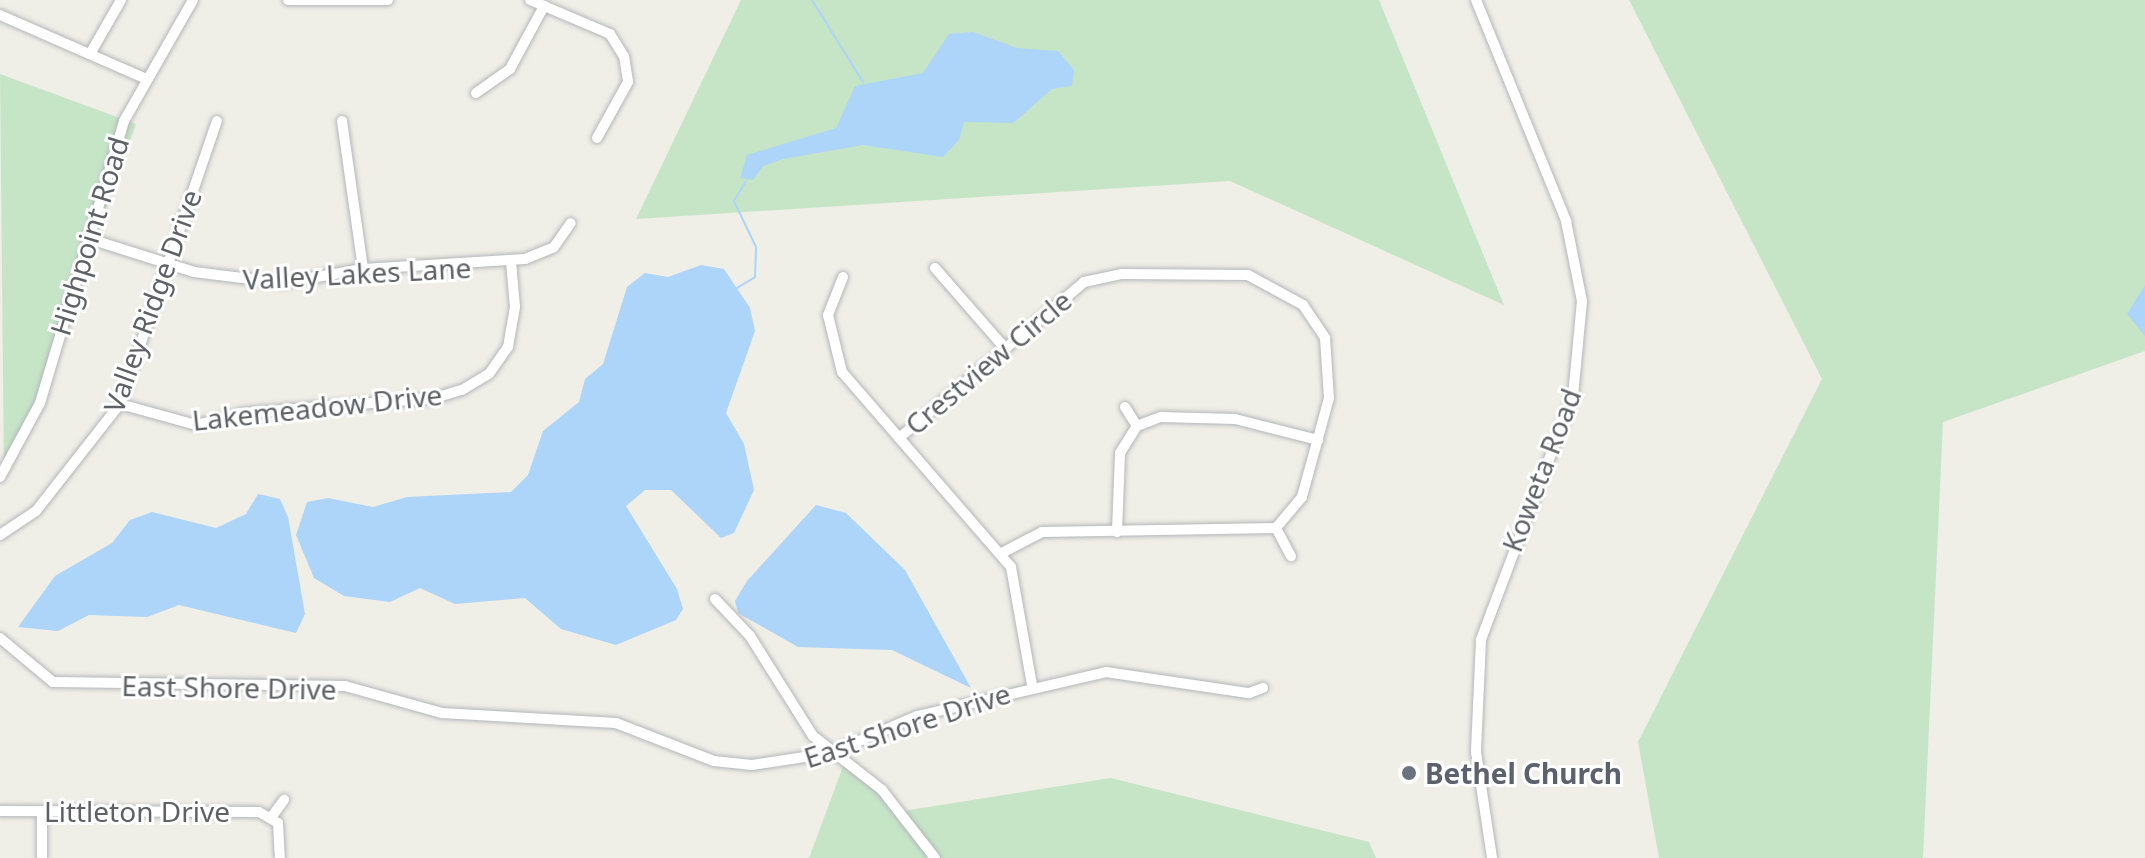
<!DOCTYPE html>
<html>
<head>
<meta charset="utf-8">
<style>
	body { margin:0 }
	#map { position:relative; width:2145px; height:858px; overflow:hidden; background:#efeee7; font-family:"Noto Sans",sans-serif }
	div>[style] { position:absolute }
	.green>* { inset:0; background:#c6e5c7 }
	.water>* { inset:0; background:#add4f9 }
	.stream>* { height:2px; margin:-1px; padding:0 1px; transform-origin:1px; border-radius:1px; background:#add4f9 }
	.roads { filter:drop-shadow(0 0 2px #b4b6ba) drop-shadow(0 0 2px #b4b6ba) }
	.minor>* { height:10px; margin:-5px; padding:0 5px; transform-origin:5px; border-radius:5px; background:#fff }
	.dots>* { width:22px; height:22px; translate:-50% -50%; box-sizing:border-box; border:4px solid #fff; border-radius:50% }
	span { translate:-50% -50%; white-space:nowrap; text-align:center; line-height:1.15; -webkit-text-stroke:6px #fff; paint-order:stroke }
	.street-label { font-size:28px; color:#5e6166 }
	.worship-label { font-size:28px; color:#5b616d; font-weight:700 }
	.left { translate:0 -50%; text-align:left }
</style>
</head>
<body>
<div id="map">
	<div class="green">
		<i style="clip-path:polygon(741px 0,1379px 0,1504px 305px,1230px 181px,636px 219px)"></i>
		<i style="clip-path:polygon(1629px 0,2145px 0,2145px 351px,1943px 422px,1923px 858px,1659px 858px,1638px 742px,1822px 379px)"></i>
		<i style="clip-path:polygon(0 74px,136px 124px,51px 364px,4px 472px)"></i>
		<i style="clip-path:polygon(844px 764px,867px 774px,897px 812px,1111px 778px,1369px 842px,1376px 858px,809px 858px)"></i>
	</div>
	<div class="water">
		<i style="clip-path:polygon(973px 32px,1017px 48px,1058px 51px,1074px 70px,1072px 86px,1052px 89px,1013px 123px,964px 122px,959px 140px,943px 157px,863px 145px,783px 159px,763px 166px,753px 180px,740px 178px,747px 155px,836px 128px,855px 86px,923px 73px,949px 34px)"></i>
		<i style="clip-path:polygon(701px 265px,724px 269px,750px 308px,755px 331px,726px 413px,744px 444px,754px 490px,734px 533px,721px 538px,671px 490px,645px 490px,626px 506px,677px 589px,683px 609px,676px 620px,616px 645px,561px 629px,525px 598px,455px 604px,420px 588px,390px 602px,344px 596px,314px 578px,296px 535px,307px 502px,328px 498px,373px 507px,407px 497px,511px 492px,528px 475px,543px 431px,579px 402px,585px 379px,603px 364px,627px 287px,645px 273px,668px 277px)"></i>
		<i style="clip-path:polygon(2145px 285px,2145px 336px,2127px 314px)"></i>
		<i style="clip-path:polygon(258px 494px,280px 499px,288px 517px,305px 614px,296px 633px,179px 605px,147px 617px,89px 615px,58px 631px,18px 627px,55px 576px,112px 543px,130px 520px,152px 512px,216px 528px,246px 514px)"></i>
		<i style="clip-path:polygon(816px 505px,846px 513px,905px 570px,971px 688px,892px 650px,798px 647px,738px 613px,735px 601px,747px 581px)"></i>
	</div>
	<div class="stream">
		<i style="left:812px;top:0;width:97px;rotate:58.1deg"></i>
		<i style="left:737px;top:288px;width:21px;rotate:-31deg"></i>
		<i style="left:755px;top:277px;width:30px;rotate:-88deg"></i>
		<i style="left:756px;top:247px;width:51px;rotate:-115.6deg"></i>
		<i style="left:734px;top:201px;width:23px;rotate:-59deg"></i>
	</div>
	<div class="roads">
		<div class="minor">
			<i style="left:288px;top:0;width:100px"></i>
			<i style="left:530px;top:0;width:87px;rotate:23deg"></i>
			<i style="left:610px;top:34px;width:26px;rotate:58deg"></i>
			<i style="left:624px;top:56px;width:26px;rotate:81deg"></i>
			<i style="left:628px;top:82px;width:64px;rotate:119deg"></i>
			<i style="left:1476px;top:0;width:239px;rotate:67.8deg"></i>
			<i style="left:1566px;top:221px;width:82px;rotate:78.7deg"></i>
			<i style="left:1582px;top:301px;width:95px;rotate:95.4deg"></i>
			<i style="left:1573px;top:396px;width:261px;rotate:110.7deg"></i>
			<i style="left:1481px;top:640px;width:112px;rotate:92.6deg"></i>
			<i style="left:1476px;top:752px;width:107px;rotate:81.4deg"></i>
			<i style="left:0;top:15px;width:157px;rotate:23.6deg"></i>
			<i style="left:90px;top:54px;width:62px;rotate:-60.1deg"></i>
			<i style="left:476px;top:93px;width:42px;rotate:-35.2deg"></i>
			<i style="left:510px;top:69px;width:72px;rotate:-61.6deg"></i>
			<i style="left:342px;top:121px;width:149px;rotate:81.9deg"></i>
			<i style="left:87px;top:238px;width:112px;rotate:17.6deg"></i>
			<i style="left:194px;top:272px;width:89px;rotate:7.1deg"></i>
			<i style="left:282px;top:283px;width:82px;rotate:-9.8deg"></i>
			<i style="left:363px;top:269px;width:162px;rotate:-3.5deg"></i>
			<i style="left:525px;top:259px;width:31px;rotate:-22deg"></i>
			<i style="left:554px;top:247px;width:29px;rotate:-55deg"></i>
			<i style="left:935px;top:268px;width:103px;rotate:48.9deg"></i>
			<i style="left:843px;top:277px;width:41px;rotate:111.5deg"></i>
			<i style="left:828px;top:315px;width:59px;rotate:76.2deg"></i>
			<i style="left:842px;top:372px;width:258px;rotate:49.1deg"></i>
			<i style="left:1011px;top:567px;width:120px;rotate:79.9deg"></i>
			<i style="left:120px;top:404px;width:79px;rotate:15.4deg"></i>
			<i style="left:196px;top:425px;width:49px;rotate:-14deg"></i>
			<i style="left:244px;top:413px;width:192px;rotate:-4.5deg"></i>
			<i style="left:435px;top:398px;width:28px;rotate:-17deg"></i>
			<i style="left:462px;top:390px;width:31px;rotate:-31deg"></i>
			<i style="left:489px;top:374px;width:33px;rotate:-55deg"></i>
			<i style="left:508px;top:347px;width:41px;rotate:-80.1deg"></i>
			<i style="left:515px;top:307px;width:46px;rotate:-95deg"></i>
			<i style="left:1125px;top:407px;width:22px;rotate:58deg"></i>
			<i style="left:899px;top:438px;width:242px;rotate:-40.1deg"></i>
			<i style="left:1084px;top:282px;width:39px;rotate:-12deg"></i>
			<i style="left:1122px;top:274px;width:126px;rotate:0.5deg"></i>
			<i style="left:1248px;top:275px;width:63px;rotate:28.6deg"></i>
			<i style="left:1303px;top:305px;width:40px;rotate:56deg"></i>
			<i style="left:1325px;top:338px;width:60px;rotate:86.2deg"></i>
			<i style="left:1329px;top:398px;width:103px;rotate:105.3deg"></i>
			<i style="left:1302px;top:497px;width:40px;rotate:130deg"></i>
			<i style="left:1276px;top:528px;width:234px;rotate:179deg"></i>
			<i style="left:1042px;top:532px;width:47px;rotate:152.4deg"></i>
			<i style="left:0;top:477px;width:84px;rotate:-61.6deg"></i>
			<i style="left:40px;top:403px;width:294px;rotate:-73.4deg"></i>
			<i style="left:124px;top:121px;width:139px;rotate:-60.3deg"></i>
			<i style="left:1276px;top:528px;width:32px;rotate:62deg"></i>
			<i style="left:1117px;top:532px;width:79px;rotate:-87.8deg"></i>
			<i style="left:1120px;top:453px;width:32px;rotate:-58deg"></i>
			<i style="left:1137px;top:426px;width:26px;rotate:-21deg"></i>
			<i style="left:1161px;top:417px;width:74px;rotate:1.5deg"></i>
			<i style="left:1235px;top:419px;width:86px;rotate:14.2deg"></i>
			<i style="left:0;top:535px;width:43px;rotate:-33.7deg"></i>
			<i style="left:36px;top:511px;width:136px;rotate:-51.9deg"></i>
			<i style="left:120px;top:404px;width:299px;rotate:-71.1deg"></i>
			<i style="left:715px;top:599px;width:51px;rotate:46.6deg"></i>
			<i style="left:750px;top:636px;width:118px;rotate:57.8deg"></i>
			<i style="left:813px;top:736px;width:88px;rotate:38deg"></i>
			<i style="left:882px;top:790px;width:86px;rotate:52.1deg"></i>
			<i style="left:0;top:638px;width:69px;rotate:39.7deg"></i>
			<i style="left:53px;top:682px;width:292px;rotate:0.8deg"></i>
			<i style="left:345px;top:686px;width:101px;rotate:15.6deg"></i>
			<i style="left:442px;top:713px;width:174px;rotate:3.3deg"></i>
			<i style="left:616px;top:723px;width:105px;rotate:21.2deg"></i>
			<i style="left:714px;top:761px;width:38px;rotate:6deg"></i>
			<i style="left:752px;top:765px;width:80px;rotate:-8.6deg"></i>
			<i style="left:831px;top:753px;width:94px;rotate:-23.3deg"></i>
			<i style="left:917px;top:716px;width:194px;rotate:-13.1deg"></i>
			<i style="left:1106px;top:672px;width:145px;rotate:8.4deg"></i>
			<i style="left:1249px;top:693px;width:15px;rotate:-20deg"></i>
			<i style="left:0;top:811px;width:259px;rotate:0.2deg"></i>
			<i style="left:259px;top:812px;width:22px;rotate:30deg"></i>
			<i style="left:278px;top:823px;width:35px;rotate:87deg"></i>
			<i style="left:273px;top:815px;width:19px;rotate:-54deg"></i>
			<i style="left:42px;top:858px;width:47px;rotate:-90deg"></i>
		</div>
	</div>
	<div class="dots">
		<i style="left:1409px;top:773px;background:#6b7280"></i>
	</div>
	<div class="street-label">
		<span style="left:89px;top:236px;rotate:-73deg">Highpoint Road</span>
		<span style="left:357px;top:273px;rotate:-3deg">Valley Lakes Lane</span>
		<span style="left:152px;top:301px;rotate:-70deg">Valley Ridge Drive</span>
		<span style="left:988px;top:362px;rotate:-40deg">Crestview Circle</span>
		<span style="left:317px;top:407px;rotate:-6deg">Lakemeadow Drive</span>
		<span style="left:1541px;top:470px;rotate:-69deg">Koweta Road</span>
		<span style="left:229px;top:687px;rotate:1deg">East Shore Drive</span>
		<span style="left:907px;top:725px;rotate:-18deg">East Shore Drive</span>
		<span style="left:137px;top:811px">Littleton Drive</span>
	</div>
	<div class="worship-label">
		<span class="left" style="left:1425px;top:773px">Bethel Church</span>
	</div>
</div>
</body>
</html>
